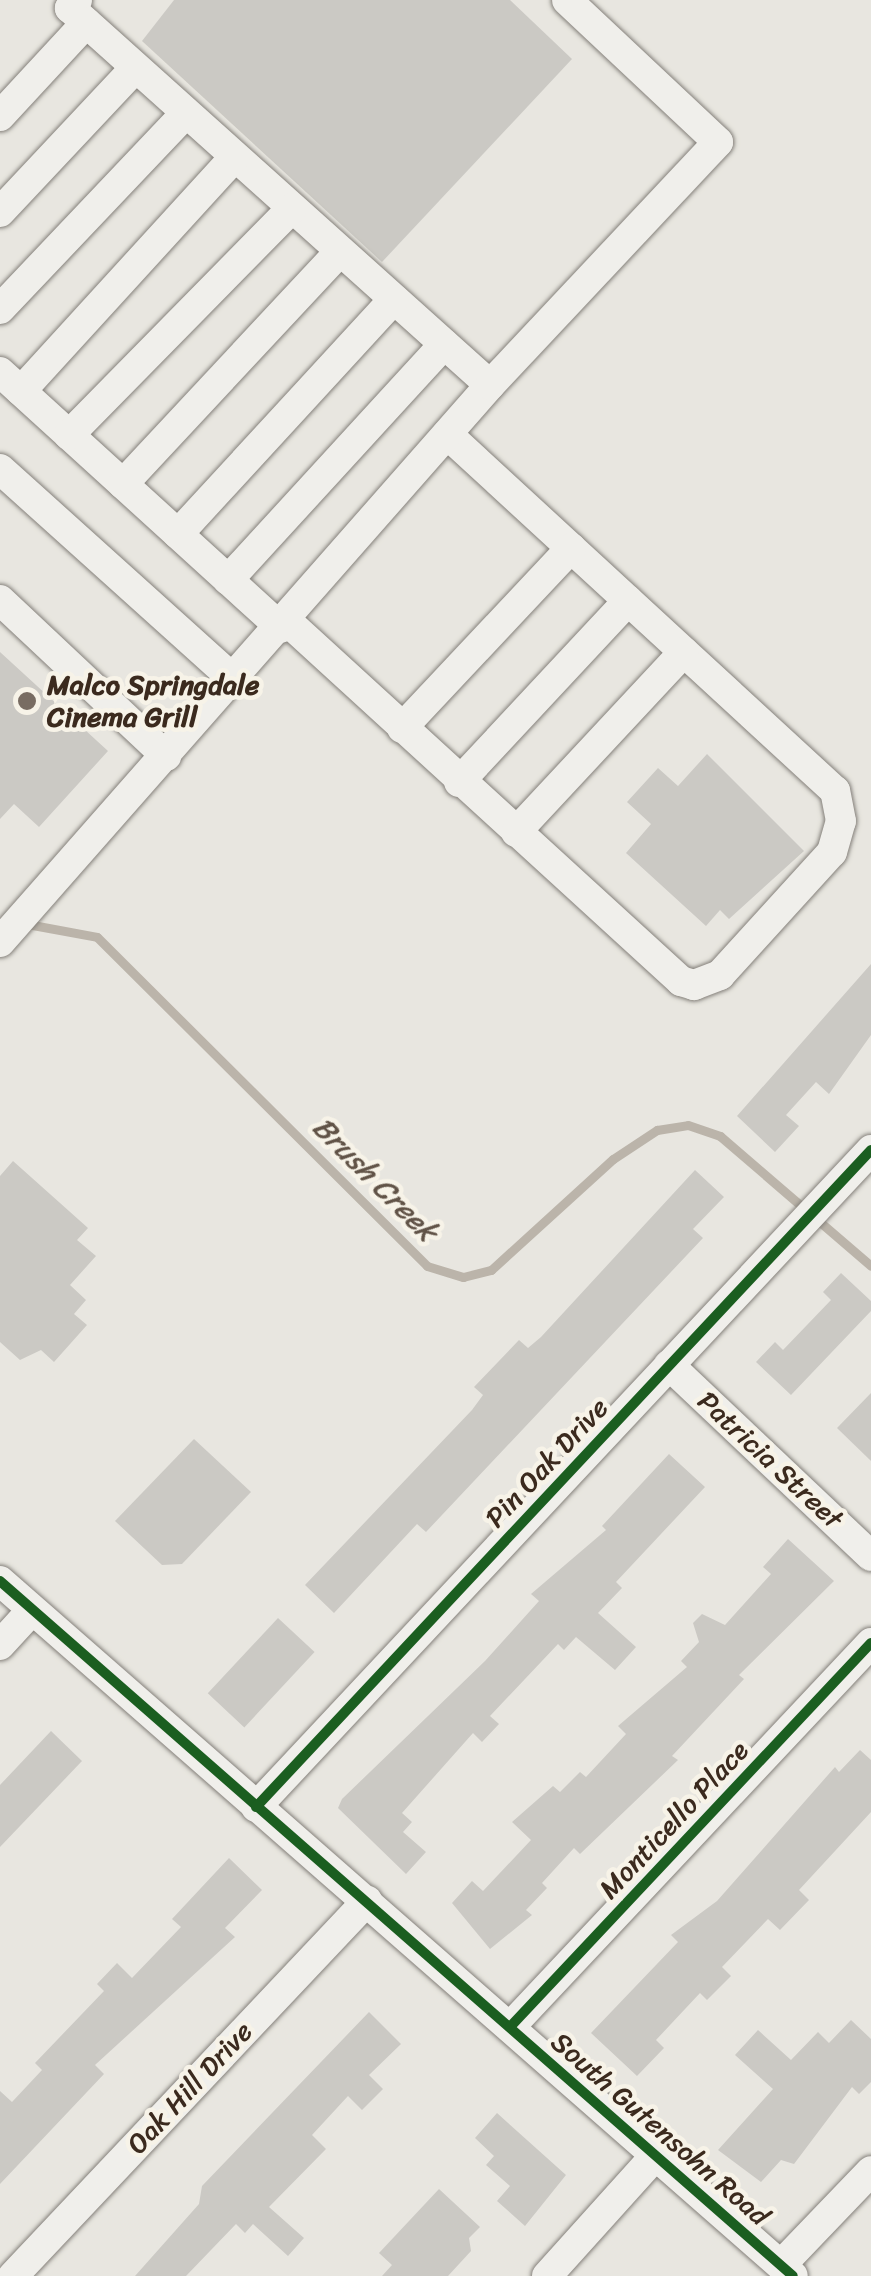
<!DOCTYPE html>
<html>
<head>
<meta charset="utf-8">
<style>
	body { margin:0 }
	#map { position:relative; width:871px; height:2276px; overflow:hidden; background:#e8e6e0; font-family:Sriracha,sans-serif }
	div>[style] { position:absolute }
	.stream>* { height:9px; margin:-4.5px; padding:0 4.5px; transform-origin:4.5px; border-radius:4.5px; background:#bbb4aa }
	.building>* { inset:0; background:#cbc9c4; transform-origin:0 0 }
	.roads { filter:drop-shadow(0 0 2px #84807a) drop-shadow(0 0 2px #84807a) }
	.minor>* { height:30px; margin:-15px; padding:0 15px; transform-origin:15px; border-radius:15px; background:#f0efeb }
	.cycleway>* { height:10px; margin:-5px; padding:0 5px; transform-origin:5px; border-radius:5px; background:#1b5e20 }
	.dots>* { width:28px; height:28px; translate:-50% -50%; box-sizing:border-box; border:5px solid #f7f3e8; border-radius:50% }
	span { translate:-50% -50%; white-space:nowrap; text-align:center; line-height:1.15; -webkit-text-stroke:9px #f7f3e8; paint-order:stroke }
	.poi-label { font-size:28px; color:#3b2a1e; font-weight:700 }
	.left { translate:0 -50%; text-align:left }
	.street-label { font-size:28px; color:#3b2a1e }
	.water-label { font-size:30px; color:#615347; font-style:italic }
</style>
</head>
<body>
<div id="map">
	<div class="stream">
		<i style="left:27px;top:924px;width:71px;rotate:10.5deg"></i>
		<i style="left:97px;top:937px;width:466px;rotate:44.9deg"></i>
		<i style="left:427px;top:1266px;width:38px;rotate:17deg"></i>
		<i style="left:463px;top:1277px;width:29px;rotate:-14deg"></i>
		<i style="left:491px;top:1270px;width:165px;rotate:-42.3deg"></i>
		<i style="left:613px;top:1159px;width:53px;rotate:-33.4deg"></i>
		<i style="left:657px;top:1130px;width:31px;rotate:-9deg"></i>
		<i style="left:688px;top:1125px;width:34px;rotate:19deg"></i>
		<i style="left:720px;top:1136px;width:199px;rotate:40.7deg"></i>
	</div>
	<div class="building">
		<i style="clip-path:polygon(174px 0,510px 0,572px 59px,382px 262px,142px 41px)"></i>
		<i style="clip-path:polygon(0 652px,108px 751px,39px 827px,14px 804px,0 819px)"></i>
		<i style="clip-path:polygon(707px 754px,804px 851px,729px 919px,720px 910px,706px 926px,626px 853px,651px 824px,627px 802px,658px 768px,678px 786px)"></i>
		<i style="clip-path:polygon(871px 964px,871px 1035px,829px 1094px,816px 1082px,786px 1115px,799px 1126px,775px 1152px,737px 1116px)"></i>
		<i style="clip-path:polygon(13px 1161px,88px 1228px,77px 1240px,96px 1256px,70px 1285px,86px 1300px,74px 1314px,87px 1325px,54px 1362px,41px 1350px,20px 1360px,0 1342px,0 1176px)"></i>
		<i style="clip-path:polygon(695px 1170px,724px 1197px,693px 1229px,703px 1238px,426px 1532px,417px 1524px,334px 1613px,305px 1585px,472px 1410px,483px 1395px,474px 1387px,519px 1340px,528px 1348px,541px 1337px)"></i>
		<i style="clip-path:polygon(841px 1273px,871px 1301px,871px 1311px,791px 1395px,756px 1362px,775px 1342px,783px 1350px,831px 1300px,823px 1292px)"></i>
		<i style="clip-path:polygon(871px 1393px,871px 1461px,837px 1428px)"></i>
		<i style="clip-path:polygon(194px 1439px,251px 1492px,182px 1564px,162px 1565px,115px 1521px)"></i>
		<i style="clip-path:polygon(669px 1454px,705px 1487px,616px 1582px,622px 1588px,598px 1613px,636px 1647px,615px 1670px,576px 1637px,564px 1650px,558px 1644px,490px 1716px,499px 1724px,482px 1742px,473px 1733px,402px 1813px,412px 1822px,403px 1832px,426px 1852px,406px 1874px,338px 1808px,342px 1799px,485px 1661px,539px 1601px,531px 1594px,606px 1530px,602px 1526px)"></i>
		<i style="clip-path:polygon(788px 1539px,834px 1581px,739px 1675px,744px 1679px,672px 1756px,678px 1760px,580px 1854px,574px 1848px,542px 1883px,547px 1888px,526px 1910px,532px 1915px,490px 1949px,452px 1903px,472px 1881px,483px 1891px,531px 1840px,512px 1822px,553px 1786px,560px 1792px,580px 1772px,586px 1777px,626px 1734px,618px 1726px,687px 1667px,681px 1661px,699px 1642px,693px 1623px,702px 1614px,725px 1625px,771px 1574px,763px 1567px)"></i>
		<i style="left:278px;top:1618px;width:50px;height:103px;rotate:43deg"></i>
		<i style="clip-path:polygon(51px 1731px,82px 1761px,0 1847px,0 1785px)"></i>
		<i style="clip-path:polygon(860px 1750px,871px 1760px,871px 1812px,799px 1890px,809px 1900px,780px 1930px,768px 1919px,722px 1967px,731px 1976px,707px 2000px,700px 1993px,656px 2040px,664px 2048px,637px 2076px,591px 2033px,678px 1942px,671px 1935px,717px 1901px,835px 1767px,839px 1772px)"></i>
		<i style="clip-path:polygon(229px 1858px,262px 1890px,225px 1928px,235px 1937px,95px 2065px,104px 2074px,0 2184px,0 2091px,12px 2102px,42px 2070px,35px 2063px,104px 1991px,97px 1984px,117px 1963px,132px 1978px,181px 1927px,172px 1919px)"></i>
		<i style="clip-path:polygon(369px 2012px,401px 2044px,369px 2075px,383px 2089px,362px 2110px,348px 2096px,312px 2135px,326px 2149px,269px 2207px,304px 2238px,288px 2256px,253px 2224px,245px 2233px,236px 2224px,186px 2276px,135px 2276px,199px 2204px,202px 2186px)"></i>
		<i style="clip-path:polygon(851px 2020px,871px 2039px,871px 2082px,859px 2094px,852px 2087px,794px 2164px,781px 2160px,761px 2182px,718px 2150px,773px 2089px,735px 2055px,758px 2030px,791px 2060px,818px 2032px,829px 2043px)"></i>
		<i style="clip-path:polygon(497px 2113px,566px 2175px,525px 2226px,497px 2201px,510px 2186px,486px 2165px,494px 2156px,475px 2138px)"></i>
		<i style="clip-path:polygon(439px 2189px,480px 2227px,469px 2238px,471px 2251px,448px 2276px,382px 2276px,392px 2265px,379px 2253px)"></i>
	</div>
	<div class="roads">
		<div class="minor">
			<i style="left:77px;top:0;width:11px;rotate:131deg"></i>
			<i style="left:70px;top:8px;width:564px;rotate:41.91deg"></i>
			<i style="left:0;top:116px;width:127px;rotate:-47.2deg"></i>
			<i style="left:0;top:212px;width:197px;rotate:-46.8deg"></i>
			<i style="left:0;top:309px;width:270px;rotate:-46.5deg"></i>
			<i style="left:0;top:372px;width:380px;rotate:42.3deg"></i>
			<i style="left:21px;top:391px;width:317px;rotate:-47.6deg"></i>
			<i style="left:69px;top:435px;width:318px;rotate:-45.5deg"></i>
			<i style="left:0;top:469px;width:315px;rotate:42deg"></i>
			<i style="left:123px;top:484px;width:318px;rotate:-47deg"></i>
			<i style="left:178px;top:534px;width:319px;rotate:-47.4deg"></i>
			<i style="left:228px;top:580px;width:320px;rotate:-47.5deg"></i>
			<i style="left:0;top:600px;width:228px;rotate:43.2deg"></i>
			<i style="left:287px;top:621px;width:534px;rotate:42.42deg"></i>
			<i style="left:681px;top:981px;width:14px;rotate:17deg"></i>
			<i style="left:694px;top:985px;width:28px;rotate:-21deg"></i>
			<i style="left:720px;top:975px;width:166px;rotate:-47.7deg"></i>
			<i style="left:832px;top:852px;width:32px;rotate:-74deg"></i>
			<i style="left:841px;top:821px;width:31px;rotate:-101deg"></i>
			<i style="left:835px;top:791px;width:527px;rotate:-137.38deg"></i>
			<i style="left:402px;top:728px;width:247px;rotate:-46.8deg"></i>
			<i style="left:459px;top:782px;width:248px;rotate:-47deg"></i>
			<i style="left:516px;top:832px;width:246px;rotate:-47deg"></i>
			<i style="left:0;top:942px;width:742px;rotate:-48.66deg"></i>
			<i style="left:490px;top:385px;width:333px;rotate:-46.8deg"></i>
			<i style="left:718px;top:142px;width:207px;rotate:-136.8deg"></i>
			<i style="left:669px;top:1365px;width:278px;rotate:43.4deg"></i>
			<i style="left:0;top:1581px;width:1054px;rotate:41.23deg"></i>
			<i style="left:0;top:1645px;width:47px;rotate:-47.6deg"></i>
			<i style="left:256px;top:1807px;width:900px;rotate:-46.89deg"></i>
			<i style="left:510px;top:2027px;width:527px;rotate:-46.77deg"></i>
			<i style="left:781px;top:2265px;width:130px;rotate:-46.2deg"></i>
			<i style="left:13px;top:2276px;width:516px;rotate:-46.65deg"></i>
			<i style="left:547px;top:2276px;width:163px;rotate:-48deg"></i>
		</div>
	</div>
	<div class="cycleway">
		<i style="left:0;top:1581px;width:1054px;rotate:41.23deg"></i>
		<i style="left:256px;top:1807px;width:900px;rotate:-46.89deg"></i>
		<i style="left:510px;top:2027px;width:527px;rotate:-46.77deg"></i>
	</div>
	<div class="dots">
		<i style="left:27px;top:701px;background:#786c62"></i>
	</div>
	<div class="poi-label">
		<span class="left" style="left:47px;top:701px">Malco Springdale<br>Cinema Grill</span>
	</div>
	<div class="street-label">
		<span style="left:770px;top:1460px;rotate:43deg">Patricia Street</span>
		<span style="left:547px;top:1463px;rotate:-47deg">Pin Oak Drive</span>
		<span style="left:674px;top:1820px;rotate:-47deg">Monticello Place</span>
		<span style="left:190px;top:2088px;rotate:-47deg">Oak Hill Drive</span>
		<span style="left:660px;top:2129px;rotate:41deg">South Gutensohn Road</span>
	</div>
	<div class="water-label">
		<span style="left:375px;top:1179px;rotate:45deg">Brush Creek</span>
	</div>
</div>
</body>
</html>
